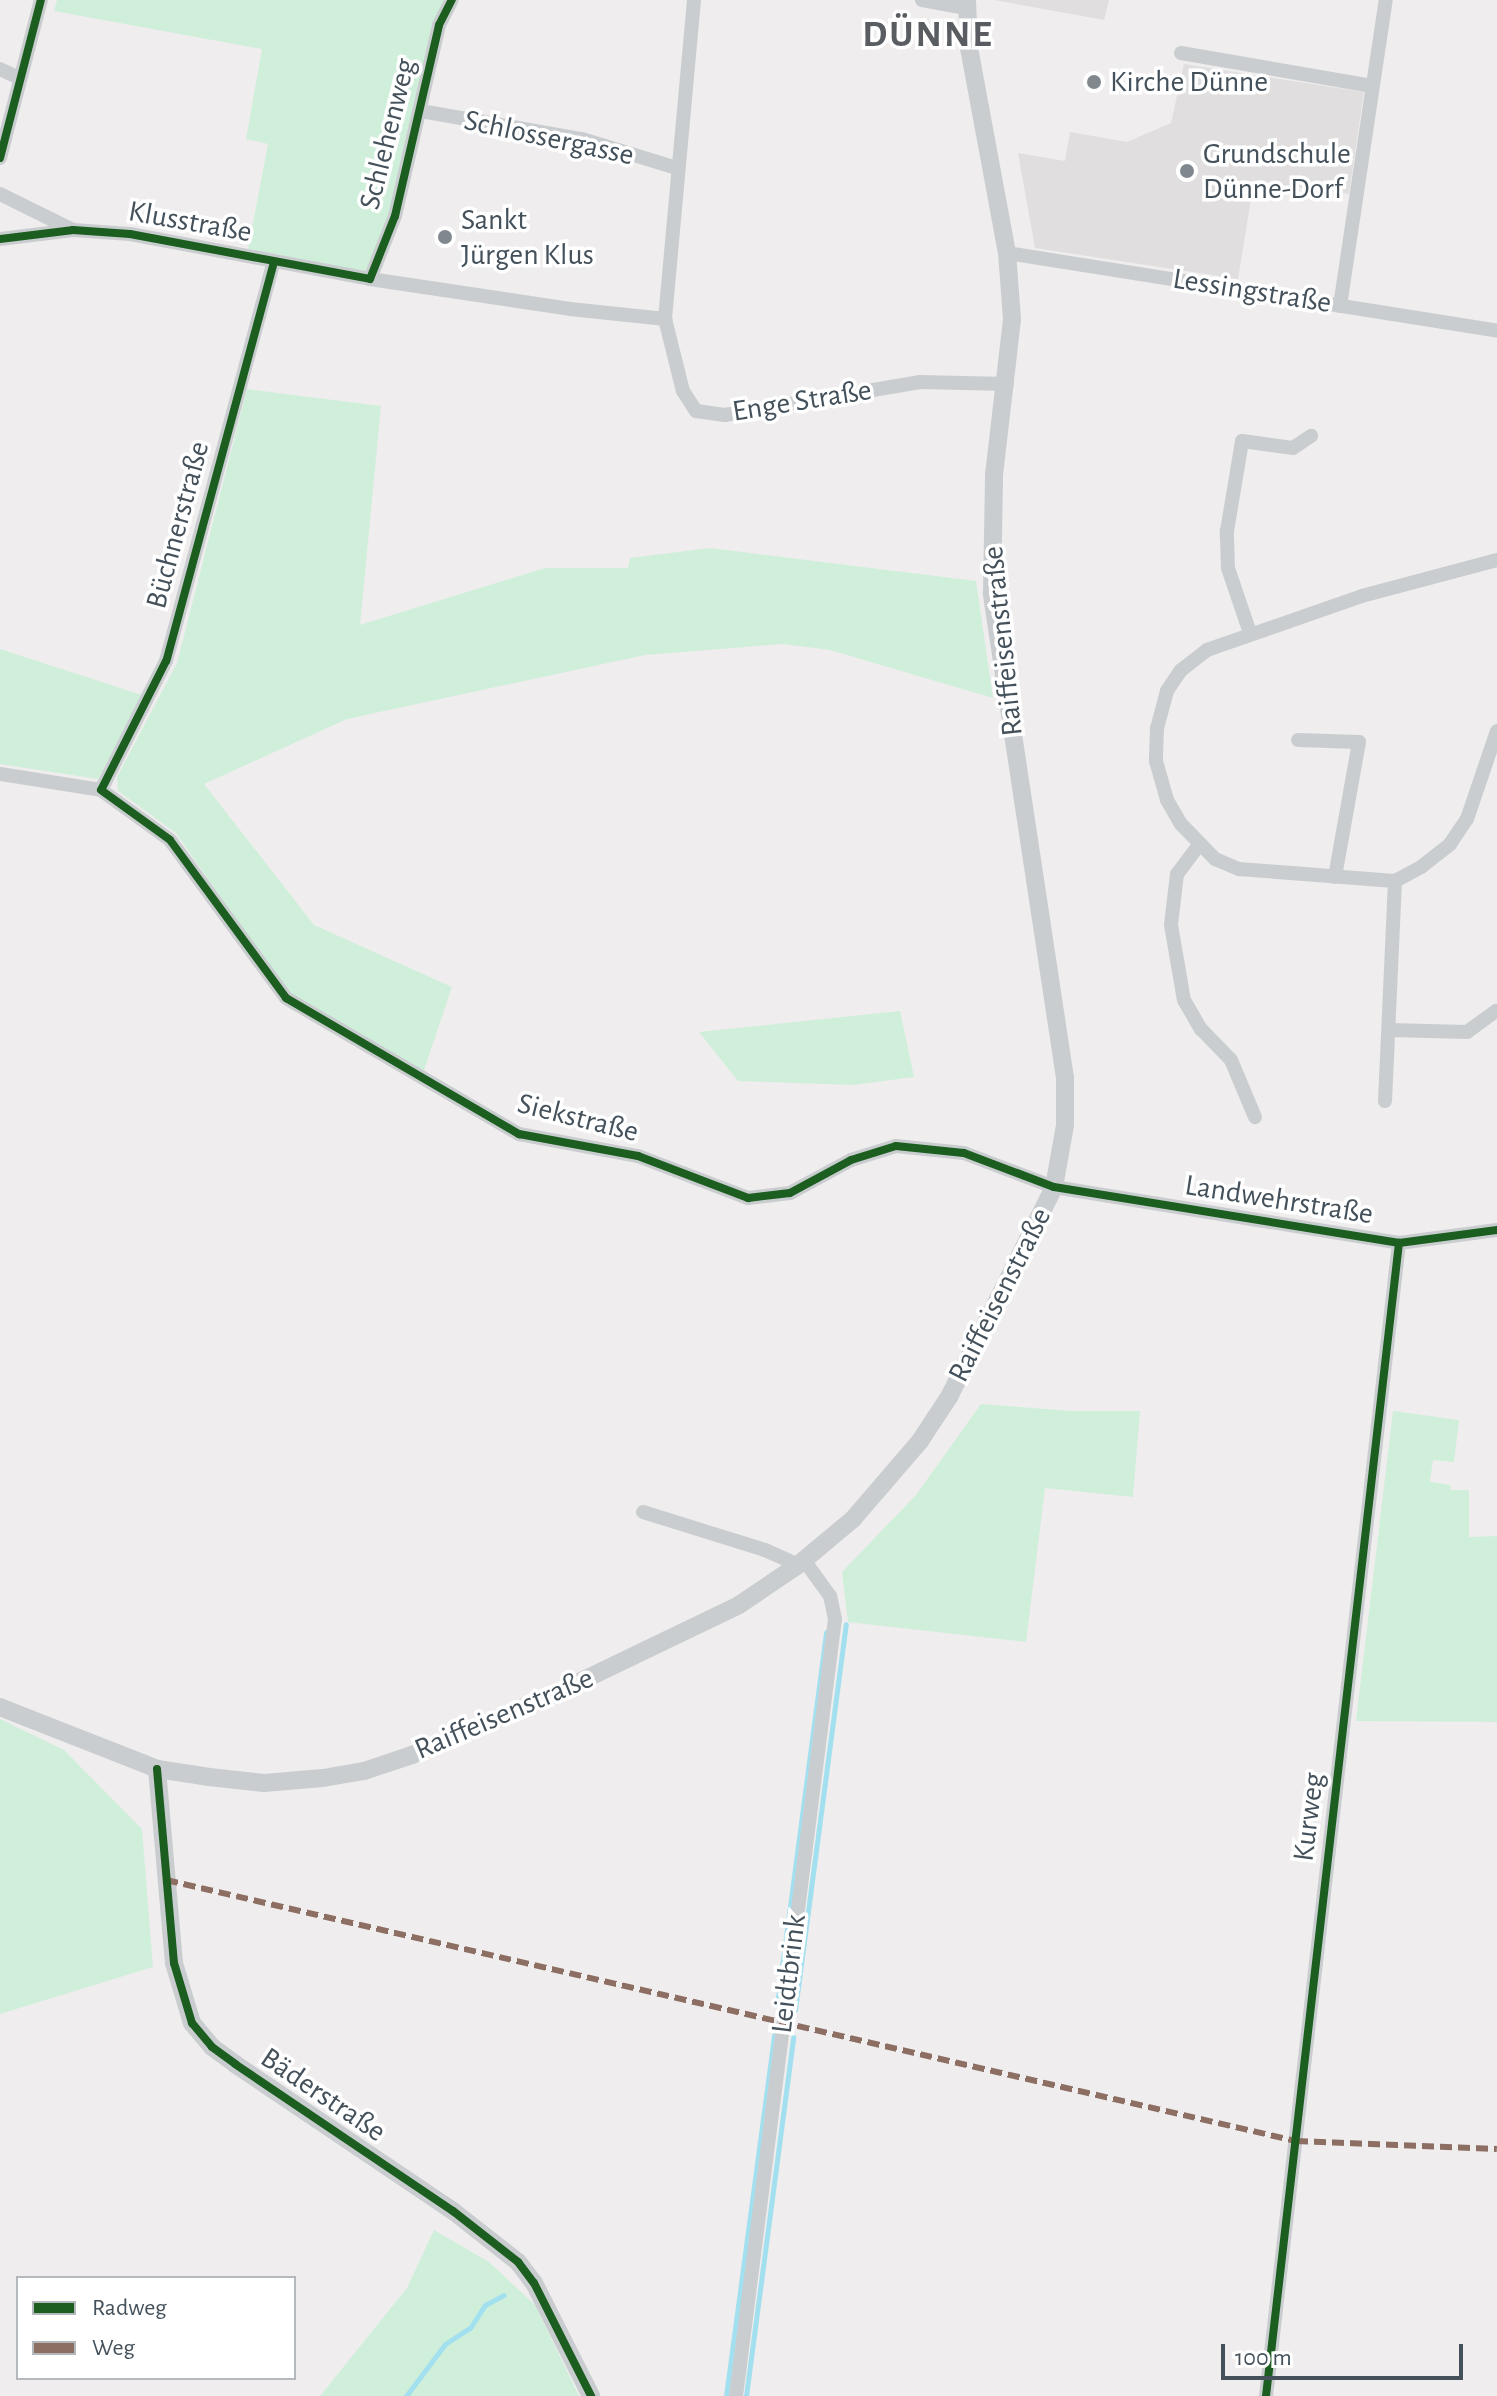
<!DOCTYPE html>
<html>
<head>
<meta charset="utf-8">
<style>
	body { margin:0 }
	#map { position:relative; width:1497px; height:2396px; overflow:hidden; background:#efeded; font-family:"Alegreya Sans",sans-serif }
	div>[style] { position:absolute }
	.education>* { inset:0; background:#e0dedf }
	.green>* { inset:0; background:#d0efdb }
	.stream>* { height:5px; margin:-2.5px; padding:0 2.5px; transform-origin:2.5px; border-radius:2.5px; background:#a3e0ef }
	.street>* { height:14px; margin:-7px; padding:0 7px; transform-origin:7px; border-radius:7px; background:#cacdcf }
	.secondary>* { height:18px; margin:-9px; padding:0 9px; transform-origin:9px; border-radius:9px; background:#cacdd0 }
	.quiet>* { height:6px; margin-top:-3px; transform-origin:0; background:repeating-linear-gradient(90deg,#8d6e63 0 12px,transparent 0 18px) }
	.cycleway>* { height:8px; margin:-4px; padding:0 4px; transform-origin:4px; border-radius:4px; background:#1b5e20 }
	.dots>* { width:22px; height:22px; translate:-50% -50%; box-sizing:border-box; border:4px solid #fff; border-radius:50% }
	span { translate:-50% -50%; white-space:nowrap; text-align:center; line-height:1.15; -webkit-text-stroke:7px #fff; paint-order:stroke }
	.poi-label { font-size:30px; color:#44515b }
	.left { translate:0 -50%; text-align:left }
	.street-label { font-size:30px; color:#44515b }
	.district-label { font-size:38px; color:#595d62; font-weight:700; letter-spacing:2px }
	.legend { position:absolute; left:16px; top:2276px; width:280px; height:104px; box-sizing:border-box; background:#fff; border:2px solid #b4b9bd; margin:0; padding:10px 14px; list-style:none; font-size:24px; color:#44515b }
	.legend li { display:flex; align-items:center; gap:16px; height:40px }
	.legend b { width:40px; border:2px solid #b4b9bd }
	.scale { position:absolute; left:1221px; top:2344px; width:242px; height:36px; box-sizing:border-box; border:4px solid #44515b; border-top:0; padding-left:10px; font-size:24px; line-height:28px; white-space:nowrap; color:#44515b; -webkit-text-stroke:6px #fff; paint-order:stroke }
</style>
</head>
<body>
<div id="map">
	<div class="education">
		<i style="clip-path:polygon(994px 0,1109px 0,1104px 20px)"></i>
		<i style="clip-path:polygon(1184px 64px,1364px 92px,1349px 194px,1254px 181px,1238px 279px,1035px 248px,1018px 153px,1065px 161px,1070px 132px,1127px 142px,1171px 123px)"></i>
	</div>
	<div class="green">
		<i style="clip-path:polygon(57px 0,447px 0,390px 215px,366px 272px,248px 249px,268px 144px,246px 139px,262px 49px,54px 11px)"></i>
		<i style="clip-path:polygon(247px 389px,381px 406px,360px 625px,545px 568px,628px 568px,630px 558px,710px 548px,976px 581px,993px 698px,830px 650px,783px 644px,645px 655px,347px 719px,204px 784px,314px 925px,452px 987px,423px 1073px,289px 996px,176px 833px,118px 791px,117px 777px,177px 663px)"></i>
		<i style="clip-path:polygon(0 649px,142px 695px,98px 779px,0 764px)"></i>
		<i style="clip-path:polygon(900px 1011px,914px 1077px,853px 1085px,738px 1081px,699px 1032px)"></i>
		<i style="clip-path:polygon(981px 1404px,1072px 1411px,1140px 1411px,1133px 1497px,1045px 1488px,1026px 1642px,848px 1622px,842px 1572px,916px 1495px)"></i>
		<i style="clip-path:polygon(1393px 1411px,1459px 1420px,1454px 1462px,1433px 1460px,1430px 1482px,1450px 1485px,1451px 1490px,1469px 1490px,1469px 1537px,1497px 1536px,1497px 1722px,1356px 1721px)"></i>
		<i style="clip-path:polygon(0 1719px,64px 1750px,142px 1829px,153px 1967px,0 2014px)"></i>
		<i style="clip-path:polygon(434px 2230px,489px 2262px,535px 2305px,579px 2396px,320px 2396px,407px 2288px)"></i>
	</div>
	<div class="stream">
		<i style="left:777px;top:2005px;width:376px;rotate:-82.5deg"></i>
		<i style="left:795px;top:2010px;width:389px;rotate:-82.5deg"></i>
		<i style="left:406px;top:2396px;width:65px;rotate:-53.1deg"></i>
		<i style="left:445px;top:2344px;width:30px;rotate:-33deg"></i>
		<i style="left:470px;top:2328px;width:27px;rotate:-57deg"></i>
		<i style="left:485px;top:2305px;width:21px;rotate:-28deg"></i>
		<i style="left:726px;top:2396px;width:364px;rotate:-82.4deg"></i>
		<i style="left:746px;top:2396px;width:362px;rotate:-82.5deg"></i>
	</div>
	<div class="street">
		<i style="left:694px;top:0;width:320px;rotate:95.2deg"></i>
		<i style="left:665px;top:319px;width:74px;rotate:76deg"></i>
		<i style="left:683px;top:391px;width:24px;rotate:57deg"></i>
		<i style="left:696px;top:411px;width:29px;rotate:8deg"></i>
		<i style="left:725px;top:415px;width:198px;rotate:-9.6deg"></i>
		<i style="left:920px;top:382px;width:87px;rotate:1.3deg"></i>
		<i style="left:922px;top:0;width:45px;rotate:10.3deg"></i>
		<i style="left:1181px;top:53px;width:194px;rotate:9.8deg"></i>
		<i style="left:0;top:69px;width:21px;rotate:25deg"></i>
		<i style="left:421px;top:111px;width:163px;rotate:9.9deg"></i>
		<i style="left:582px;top:139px;width:99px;rotate:17deg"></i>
		<i style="left:0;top:158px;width:163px;rotate:-75.5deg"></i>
		<i style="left:0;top:194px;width:81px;rotate:26.3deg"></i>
		<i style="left:0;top:239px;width:74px;rotate:-7deg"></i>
		<i style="left:73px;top:230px;width:57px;rotate:4deg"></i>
		<i style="left:130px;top:234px;width:244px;rotate:10.6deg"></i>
		<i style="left:370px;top:279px;width:202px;rotate:8.5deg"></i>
		<i style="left:570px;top:309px;width:96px;rotate:6deg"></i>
		<i style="left:1007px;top:253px;width:496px;rotate:9deg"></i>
		<i style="left:370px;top:279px;width:68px;rotate:-68.4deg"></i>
		<i style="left:395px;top:216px;width:196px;rotate:-77deg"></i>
		<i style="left:439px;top:25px;width:28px;rotate:-63deg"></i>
		<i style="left:1340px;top:306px;width:309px;rotate:-81.5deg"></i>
		<i style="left:1497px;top:560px;width:140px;rotate:165.1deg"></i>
		<i style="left:1362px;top:596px;width:164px;rotate:160.8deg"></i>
		<i style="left:1207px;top:650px;width:33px;rotate:142deg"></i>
		<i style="left:1181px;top:670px;width:25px;rotate:124deg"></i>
		<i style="left:1167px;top:691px;width:38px;rotate:105deg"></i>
		<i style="left:1157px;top:728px;width:33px;rotate:92deg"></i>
		<i style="left:1156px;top:761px;width:41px;rotate:74.2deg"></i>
		<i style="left:1167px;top:800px;width:28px;rotate:60deg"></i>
		<i style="left:1181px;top:824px;width:49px;rotate:45.8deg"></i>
		<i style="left:1215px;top:859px;width:26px;rotate:23deg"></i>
		<i style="left:1239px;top:869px;width:156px;rotate:4.4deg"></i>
		<i style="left:1395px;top:881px;width:30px;rotate:-28deg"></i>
		<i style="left:1421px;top:867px;width:37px;rotate:-38deg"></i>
		<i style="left:1450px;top:844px;width:30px;rotate:-56deg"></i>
		<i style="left:1467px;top:819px;width:93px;rotate:-71.2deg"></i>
		<i style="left:1250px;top:633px;width:69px;rotate:-108.7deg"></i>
		<i style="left:1228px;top:568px;width:37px;rotate:-92deg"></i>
		<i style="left:1227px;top:531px;width:91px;rotate:-80.5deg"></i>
		<i style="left:1242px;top:441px;width:51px;rotate:7.8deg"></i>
		<i style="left:1293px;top:448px;width:22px;rotate:-34deg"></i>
		<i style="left:1298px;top:740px;width:61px;rotate:1.9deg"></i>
		<i style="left:1359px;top:742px;width:137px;rotate:100.1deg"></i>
		<i style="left:0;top:774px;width:102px;rotate:9deg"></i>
		<i style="left:101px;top:790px;width:85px;rotate:35.9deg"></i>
		<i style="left:170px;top:840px;width:196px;rotate:53.7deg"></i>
		<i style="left:286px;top:998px;width:270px;rotate:30.3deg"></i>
		<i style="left:519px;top:1134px;width:121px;rotate:10.5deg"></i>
		<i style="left:638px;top:1156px;width:118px;rotate:20.9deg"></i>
		<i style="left:748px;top:1198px;width:42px;rotate:-6.8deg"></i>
		<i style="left:790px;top:1193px;width:69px;rotate:-28.4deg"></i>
		<i style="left:851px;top:1160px;width:47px;rotate:-17.3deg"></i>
		<i style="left:896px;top:1146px;width:68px;rotate:5.9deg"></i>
		<i style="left:964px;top:1153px;width:96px;rotate:20.7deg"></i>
		<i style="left:1054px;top:1187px;width:350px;rotate:9.2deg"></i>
		<i style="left:1399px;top:1243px;width:99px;rotate:-7.6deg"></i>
		<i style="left:101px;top:790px;width:144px;rotate:-63.3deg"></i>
		<i style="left:166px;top:661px;width:413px;rotate:-74.9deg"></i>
		<i style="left:1199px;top:845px;width:36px;rotate:127deg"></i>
		<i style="left:1177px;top:874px;width:51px;rotate:96.7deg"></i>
		<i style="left:1171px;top:925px;width:76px;rotate:80.2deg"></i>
		<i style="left:1184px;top:1000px;width:34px;rotate:60deg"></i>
		<i style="left:1201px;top:1029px;width:43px;rotate:45.9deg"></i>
		<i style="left:1231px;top:1060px;width:62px;rotate:67.2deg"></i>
		<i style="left:1389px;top:1030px;width:78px;rotate:1.5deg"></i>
		<i style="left:1467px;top:1032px;width:36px;rotate:-36deg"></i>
		<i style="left:1385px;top:1101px;width:220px;rotate:-87.4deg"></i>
		<i style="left:643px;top:1512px;width:128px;rotate:17.3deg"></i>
		<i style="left:765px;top:1550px;width:36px;rotate:24deg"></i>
		<i style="left:736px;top:2396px;width:783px;rotate:-82.74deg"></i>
		<i style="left:835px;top:1619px;width:24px;rotate:-102deg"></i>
		<i style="left:830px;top:1596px;width:44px;rotate:-125.8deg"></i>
		<i style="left:1266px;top:2396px;width:1161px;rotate:-83.42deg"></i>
	</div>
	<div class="secondary">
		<i style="left:0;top:1707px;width:169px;rotate:21.5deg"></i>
		<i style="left:157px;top:1769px;width:53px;rotate:8.7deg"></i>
		<i style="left:209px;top:1777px;width:55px;rotate:6.2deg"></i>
		<i style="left:264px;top:1783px;width:59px;rotate:-4.8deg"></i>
		<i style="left:323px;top:1778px;width:42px;rotate:-9.7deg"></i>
		<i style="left:364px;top:1771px;width:51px;rotate:-18.4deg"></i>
		<i style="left:412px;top:1755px;width:148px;rotate:-23.1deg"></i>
		<i style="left:548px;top:1697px;width:212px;rotate:-25.7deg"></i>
		<i style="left:739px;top:1605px;width:71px;rotate:-34.1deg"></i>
		<i style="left:798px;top:1565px;width:72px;rotate:-39.9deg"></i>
		<i style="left:853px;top:1519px;width:103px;rotate:-49.3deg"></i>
		<i style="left:920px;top:1441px;width:53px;rotate:-56.6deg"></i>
		<i style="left:949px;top:1397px;width:235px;rotate:-63.4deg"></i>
		<i style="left:1054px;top:1187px;width:63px;rotate:-79.9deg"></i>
		<i style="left:1065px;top:1125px;width:47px;rotate:-90deg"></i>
		<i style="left:1065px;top:1078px;width:490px;rotate:-98.6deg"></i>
		<i style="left:992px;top:593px;width:118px;rotate:-89deg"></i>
		<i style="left:994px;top:475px;width:157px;rotate:-83.4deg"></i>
		<i style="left:1012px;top:319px;width:66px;rotate:-94.3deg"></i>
		<i style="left:1007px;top:253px;width:208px;rotate:-100.5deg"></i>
		<i style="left:969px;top:48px;width:48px;rotate:-92.4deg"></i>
		<i style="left:157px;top:1769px;width:195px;rotate:85deg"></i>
		<i style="left:174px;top:1963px;width:63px;rotate:73.3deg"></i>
		<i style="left:192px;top:2023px;width:31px;rotate:50deg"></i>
		<i style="left:212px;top:2047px;width:29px;rotate:36deg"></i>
		<i style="left:235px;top:2064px;width:263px;rotate:34deg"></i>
		<i style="left:453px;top:2211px;width:83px;rotate:38.1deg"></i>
		<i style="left:518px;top:2262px;width:26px;rotate:53deg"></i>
		<i style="left:534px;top:2283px;width:127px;rotate:63.2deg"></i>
	</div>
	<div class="quiet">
		<i style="left:166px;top:1880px;width:1160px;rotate:13.01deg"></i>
		<i style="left:1296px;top:2141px;width:201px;rotate:2.3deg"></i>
	</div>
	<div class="cycleway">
		<i style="left:0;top:158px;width:163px;rotate:-75.5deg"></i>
		<i style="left:0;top:239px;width:74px;rotate:-7deg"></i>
		<i style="left:73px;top:230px;width:57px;rotate:4deg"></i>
		<i style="left:130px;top:234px;width:244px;rotate:10.6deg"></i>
		<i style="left:370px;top:279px;width:68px;rotate:-68.4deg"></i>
		<i style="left:395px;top:216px;width:196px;rotate:-77deg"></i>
		<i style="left:439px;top:25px;width:28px;rotate:-63deg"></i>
		<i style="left:274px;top:262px;width:413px;rotate:105.1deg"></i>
		<i style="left:166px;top:661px;width:144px;rotate:116.7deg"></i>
		<i style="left:101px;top:790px;width:85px;rotate:35.9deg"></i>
		<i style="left:170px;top:840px;width:196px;rotate:53.7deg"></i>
		<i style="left:286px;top:998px;width:270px;rotate:30.3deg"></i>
		<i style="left:519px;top:1134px;width:121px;rotate:10.5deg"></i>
		<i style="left:638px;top:1156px;width:118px;rotate:20.9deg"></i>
		<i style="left:748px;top:1198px;width:42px;rotate:-6.8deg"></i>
		<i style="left:790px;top:1193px;width:69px;rotate:-28.4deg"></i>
		<i style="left:851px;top:1160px;width:47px;rotate:-17.3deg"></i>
		<i style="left:896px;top:1146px;width:68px;rotate:5.9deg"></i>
		<i style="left:964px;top:1153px;width:96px;rotate:20.7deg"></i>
		<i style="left:1054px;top:1187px;width:350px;rotate:9.2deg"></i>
		<i style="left:1399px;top:1243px;width:99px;rotate:-7.6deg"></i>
		<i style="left:157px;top:1769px;width:195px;rotate:85deg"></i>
		<i style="left:174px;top:1963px;width:63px;rotate:73.3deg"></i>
		<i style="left:192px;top:2023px;width:31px;rotate:50deg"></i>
		<i style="left:212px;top:2047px;width:29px;rotate:36deg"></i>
		<i style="left:235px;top:2064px;width:263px;rotate:34deg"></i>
		<i style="left:453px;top:2211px;width:83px;rotate:38.1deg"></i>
		<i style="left:518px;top:2262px;width:26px;rotate:53deg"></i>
		<i style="left:534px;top:2283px;width:127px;rotate:63.2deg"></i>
		<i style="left:1266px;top:2396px;width:1161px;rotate:-83.42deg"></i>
	</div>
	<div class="dots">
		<i style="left:1094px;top:82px;background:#80888e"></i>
		<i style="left:1187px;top:171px;background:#80888e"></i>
		<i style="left:445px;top:237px;background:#80888e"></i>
	</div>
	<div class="poi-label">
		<span class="left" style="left:1110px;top:82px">Kirche Dünne</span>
		<span class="left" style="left:1203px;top:171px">Grundschule<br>Dünne-Dorf</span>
		<span class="left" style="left:461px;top:237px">Sankt<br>Jürgen Klus</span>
	</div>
	<div class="street-label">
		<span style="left:388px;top:134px;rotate:-76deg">Schlehenweg</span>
		<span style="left:549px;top:138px;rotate:12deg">Schlossergasse</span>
		<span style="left:190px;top:222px;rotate:10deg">Klusstraße</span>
		<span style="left:1252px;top:291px;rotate:9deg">Lessingstraße</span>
		<span style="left:802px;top:401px;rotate:-9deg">Enge Straße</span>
		<span style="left:178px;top:525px;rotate:-75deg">Büchnerstraße</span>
		<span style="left:1003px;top:641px;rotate:-96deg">Raiffeisenstraße</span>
		<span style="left:578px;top:1118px;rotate:14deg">Siekstraße</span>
		<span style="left:1279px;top:1200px;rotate:9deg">Landwehrstraße</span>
		<span style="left:1000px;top:1295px;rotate:-63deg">Raiffeisenstraße</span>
		<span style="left:504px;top:1714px;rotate:-23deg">Raiffeisenstraße</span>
		<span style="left:1309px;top:1817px;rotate:-83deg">Kurweg</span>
		<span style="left:789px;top:1974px;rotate:-83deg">Leidtbrink</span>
		<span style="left:323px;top:2095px;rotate:34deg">Bäderstraße</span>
	</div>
	<div class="district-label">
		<span style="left:928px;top:36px">DÜNNE</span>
	</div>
	<ul class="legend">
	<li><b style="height:10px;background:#1b5e20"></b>Radweg</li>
	<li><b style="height:10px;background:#8d6e63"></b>Weg</li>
	</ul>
	<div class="scale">100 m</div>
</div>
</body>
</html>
